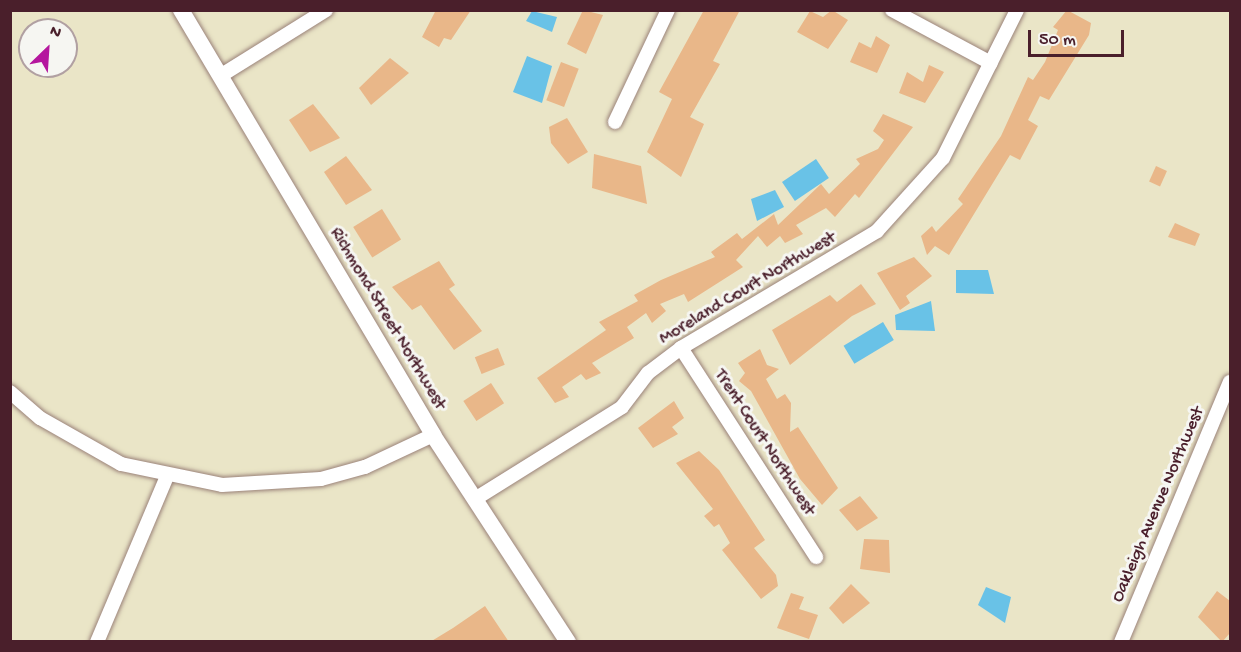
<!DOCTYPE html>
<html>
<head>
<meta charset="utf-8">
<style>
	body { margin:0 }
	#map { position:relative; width:1241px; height:652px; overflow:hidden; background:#eae5c7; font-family:"Gochi Hand",sans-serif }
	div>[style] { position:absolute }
	.water>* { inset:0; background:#69c2e7; transform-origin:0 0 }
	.building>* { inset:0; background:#e9b789; transform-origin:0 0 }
	.roads { filter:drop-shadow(0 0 2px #9a8279) drop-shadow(0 0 2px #9a8279) }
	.minor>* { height:14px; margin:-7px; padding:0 7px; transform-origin:7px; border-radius:7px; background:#fff }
	.tertiary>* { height:16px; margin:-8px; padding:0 8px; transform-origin:8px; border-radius:8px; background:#fff }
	span { translate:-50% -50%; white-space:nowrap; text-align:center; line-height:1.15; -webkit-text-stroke:6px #f6f6f2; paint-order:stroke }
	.street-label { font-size:18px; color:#4a1f2b }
	.frame { position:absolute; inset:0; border:12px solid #4a1f2b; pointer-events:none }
	.north { position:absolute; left:18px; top:18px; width:60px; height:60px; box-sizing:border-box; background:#f6f6f2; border:2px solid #b1a0a2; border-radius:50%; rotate:25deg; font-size:16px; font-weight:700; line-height:24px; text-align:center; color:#4a1f2b }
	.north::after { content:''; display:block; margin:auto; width:21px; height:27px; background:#b5179e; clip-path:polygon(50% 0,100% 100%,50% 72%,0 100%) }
	.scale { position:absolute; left:1028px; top:30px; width:96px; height:27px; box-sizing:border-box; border:3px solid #4a1f2b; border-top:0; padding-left:8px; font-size:18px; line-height:21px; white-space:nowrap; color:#4a1f2b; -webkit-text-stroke:4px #f6f6f2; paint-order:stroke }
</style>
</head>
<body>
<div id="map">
	<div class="water">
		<i style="clip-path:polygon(532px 11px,557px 17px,552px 32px,526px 21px)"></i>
		<i style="clip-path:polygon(527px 56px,552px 66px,542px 103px,513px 92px)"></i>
		<i style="left:816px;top:159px;width:23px;height:41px;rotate:56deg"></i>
		<i style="clip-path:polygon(775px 190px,784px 207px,757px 221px,751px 199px)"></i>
		<i style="clip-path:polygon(956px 270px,988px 270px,994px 294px,956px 293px)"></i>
		<i style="clip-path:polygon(931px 301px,935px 331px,896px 330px,895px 315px)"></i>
		<i style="left:883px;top:322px;width:21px;height:46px;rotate:59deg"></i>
		<i style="clip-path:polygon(986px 587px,1011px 597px,1005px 623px,978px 605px)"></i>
	</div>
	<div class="building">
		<i style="clip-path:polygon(436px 10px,471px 10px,451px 40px,444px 38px,439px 47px,422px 37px)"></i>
		<i style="clip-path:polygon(583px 10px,603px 15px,586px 54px,567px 44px)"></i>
		<i style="clip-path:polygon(704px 10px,740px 10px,713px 61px,720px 64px,690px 117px,704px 124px,681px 177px,647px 152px,672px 99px,659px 92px)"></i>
		<i style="clip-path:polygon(832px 10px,848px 20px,828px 49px,797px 32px,810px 11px,823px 17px)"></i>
		<i style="clip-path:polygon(1067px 10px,1091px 23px,1089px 35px,1049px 100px,1040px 96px,1028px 120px,1038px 126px,1020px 160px,1010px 155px,949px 255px,935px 246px,927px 255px,921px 236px,932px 226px,936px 232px,963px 204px,958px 199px,1001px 136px,1028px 77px,1033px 80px,1045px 62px,1058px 30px,1053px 27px)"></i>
		<i style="clip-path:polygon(876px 36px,890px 45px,877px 73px,850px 62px,859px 42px,871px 48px)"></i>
		<i style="clip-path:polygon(390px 58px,409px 73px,371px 105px,359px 88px)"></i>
		<i style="left:561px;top:62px;width:19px;height:41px;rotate:21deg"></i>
		<i style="clip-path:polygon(929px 65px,944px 72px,925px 103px,899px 93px,907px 72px,923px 82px)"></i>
		<i style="clip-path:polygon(313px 104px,340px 138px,310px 152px,289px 120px)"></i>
		<i style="clip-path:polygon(883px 114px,913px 127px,859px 198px,855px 194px,835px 217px,826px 208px,796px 225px,803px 234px,785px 243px,780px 236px,767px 247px,758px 236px,736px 260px,743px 267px,688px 302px,684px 294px,660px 304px,666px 311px,652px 323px,646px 313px,627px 327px,634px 338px,592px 363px,601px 373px,586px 380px,581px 374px,562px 387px,569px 397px,555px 403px,537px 378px,606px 330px,599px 322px,638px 301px,634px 295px,661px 280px,715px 257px,711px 252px,737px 233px,742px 239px,774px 214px,778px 225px,821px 184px,829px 194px,860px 164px,856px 159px,878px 149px,884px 140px,873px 131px)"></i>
		<i style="clip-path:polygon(567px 118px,588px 152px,568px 164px,551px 143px,549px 127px)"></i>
		<i style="clip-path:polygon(594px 154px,641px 166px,647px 204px,592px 188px)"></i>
		<i style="clip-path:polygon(346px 156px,372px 190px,346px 205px,324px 172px)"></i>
		<i style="left:1156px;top:166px;width:12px;height:17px;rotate:24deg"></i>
		<i style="left:382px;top:209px;width:36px;height:34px;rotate:58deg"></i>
		<i style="clip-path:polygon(1175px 223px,1200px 234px,1195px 246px,1168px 237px)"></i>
		<i style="clip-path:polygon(914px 257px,932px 276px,906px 296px,910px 303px,900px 310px,877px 273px)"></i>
		<i style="clip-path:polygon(439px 261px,455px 285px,449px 289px,482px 331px,454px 350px,421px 305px,412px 310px,392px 287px)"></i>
		<i style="clip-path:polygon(861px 284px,876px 304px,852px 316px,790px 365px,772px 330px,830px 295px,837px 302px)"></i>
		<i style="left:498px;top:348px;width:18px;height:25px;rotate:68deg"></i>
		<i style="clip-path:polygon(760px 349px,767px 365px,779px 369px,766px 379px,777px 399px,785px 394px,791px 403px,790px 432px,798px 427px,838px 488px,822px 505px,800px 479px,751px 391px,739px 381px,745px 373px,738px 363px)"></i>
		<i style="left:491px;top:383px;width:24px;height:33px;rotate:57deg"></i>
		<i style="clip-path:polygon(674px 401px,684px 418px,672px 427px,678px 434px,653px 448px,638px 428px)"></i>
		<i style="clip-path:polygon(699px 451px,719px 470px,765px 540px,754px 548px,776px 575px,778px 586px,761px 599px,722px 550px,730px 543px,719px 524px,714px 527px,704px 516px,713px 509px,676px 463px)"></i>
		<i style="clip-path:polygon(860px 496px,878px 518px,857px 531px,839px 510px)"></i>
		<i style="clip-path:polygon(864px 539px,889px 540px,890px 573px,860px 569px)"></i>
		<i style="clip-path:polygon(851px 584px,870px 603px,843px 624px,829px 608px)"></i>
		<i style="clip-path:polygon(1217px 591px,1230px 601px,1230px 633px,1222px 642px,1198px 617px)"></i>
		<i style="clip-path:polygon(791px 593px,804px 597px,799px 609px,818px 615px,809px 639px,777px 628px)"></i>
		<i style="clip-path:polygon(485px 606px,509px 642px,430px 642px,453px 628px)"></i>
	</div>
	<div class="roads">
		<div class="minor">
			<i style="left:892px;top:10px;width:112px;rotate:28.2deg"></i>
			<i style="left:220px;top:76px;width:125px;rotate:-31.9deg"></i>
			<i style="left:615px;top:122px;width:124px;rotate:-64.7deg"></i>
			<i style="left:681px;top:348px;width:249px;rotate:57.1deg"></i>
			<i style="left:10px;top:392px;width:40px;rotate:41deg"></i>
			<i style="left:40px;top:418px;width:93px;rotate:29.6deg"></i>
			<i style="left:121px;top:464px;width:103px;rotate:11.7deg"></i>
			<i style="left:222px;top:485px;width:99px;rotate:-3.5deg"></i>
			<i style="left:321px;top:479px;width:46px;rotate:-15.3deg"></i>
			<i style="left:365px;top:467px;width:75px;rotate:-25.2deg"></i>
			<i style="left:475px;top:499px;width:173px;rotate:-32deg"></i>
			<i style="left:622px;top:407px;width:43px;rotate:-52.6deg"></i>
			<i style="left:648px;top:373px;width:41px;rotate:-37.1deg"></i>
			<i style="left:681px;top:348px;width:228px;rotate:-30.8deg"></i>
			<i style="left:877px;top:231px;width:98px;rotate:-47.9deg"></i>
			<i style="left:943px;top:158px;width:165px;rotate:-63.4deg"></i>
			<i style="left:97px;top:642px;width:180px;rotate:-67.1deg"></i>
			<i style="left:1121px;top:642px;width:282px;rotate:-67.3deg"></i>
		</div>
		<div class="tertiary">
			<i style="left:181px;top:10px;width:494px;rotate:59.3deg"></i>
			<i style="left:433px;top:435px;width:247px;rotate:56.9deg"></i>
		</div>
	</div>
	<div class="street-label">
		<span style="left:748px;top:289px;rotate:-31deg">Moreland Court Northwest</span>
		<span style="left:387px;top:319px;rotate:59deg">Richmond Street Northwest</span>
		<span style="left:764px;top:443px;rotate:57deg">Trent Court Northwest</span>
		<span style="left:1159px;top:505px;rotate:-67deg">Oakleigh Avenue Northwest</span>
	</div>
	<div class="frame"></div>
	<div class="north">N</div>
	<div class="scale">50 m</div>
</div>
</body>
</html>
